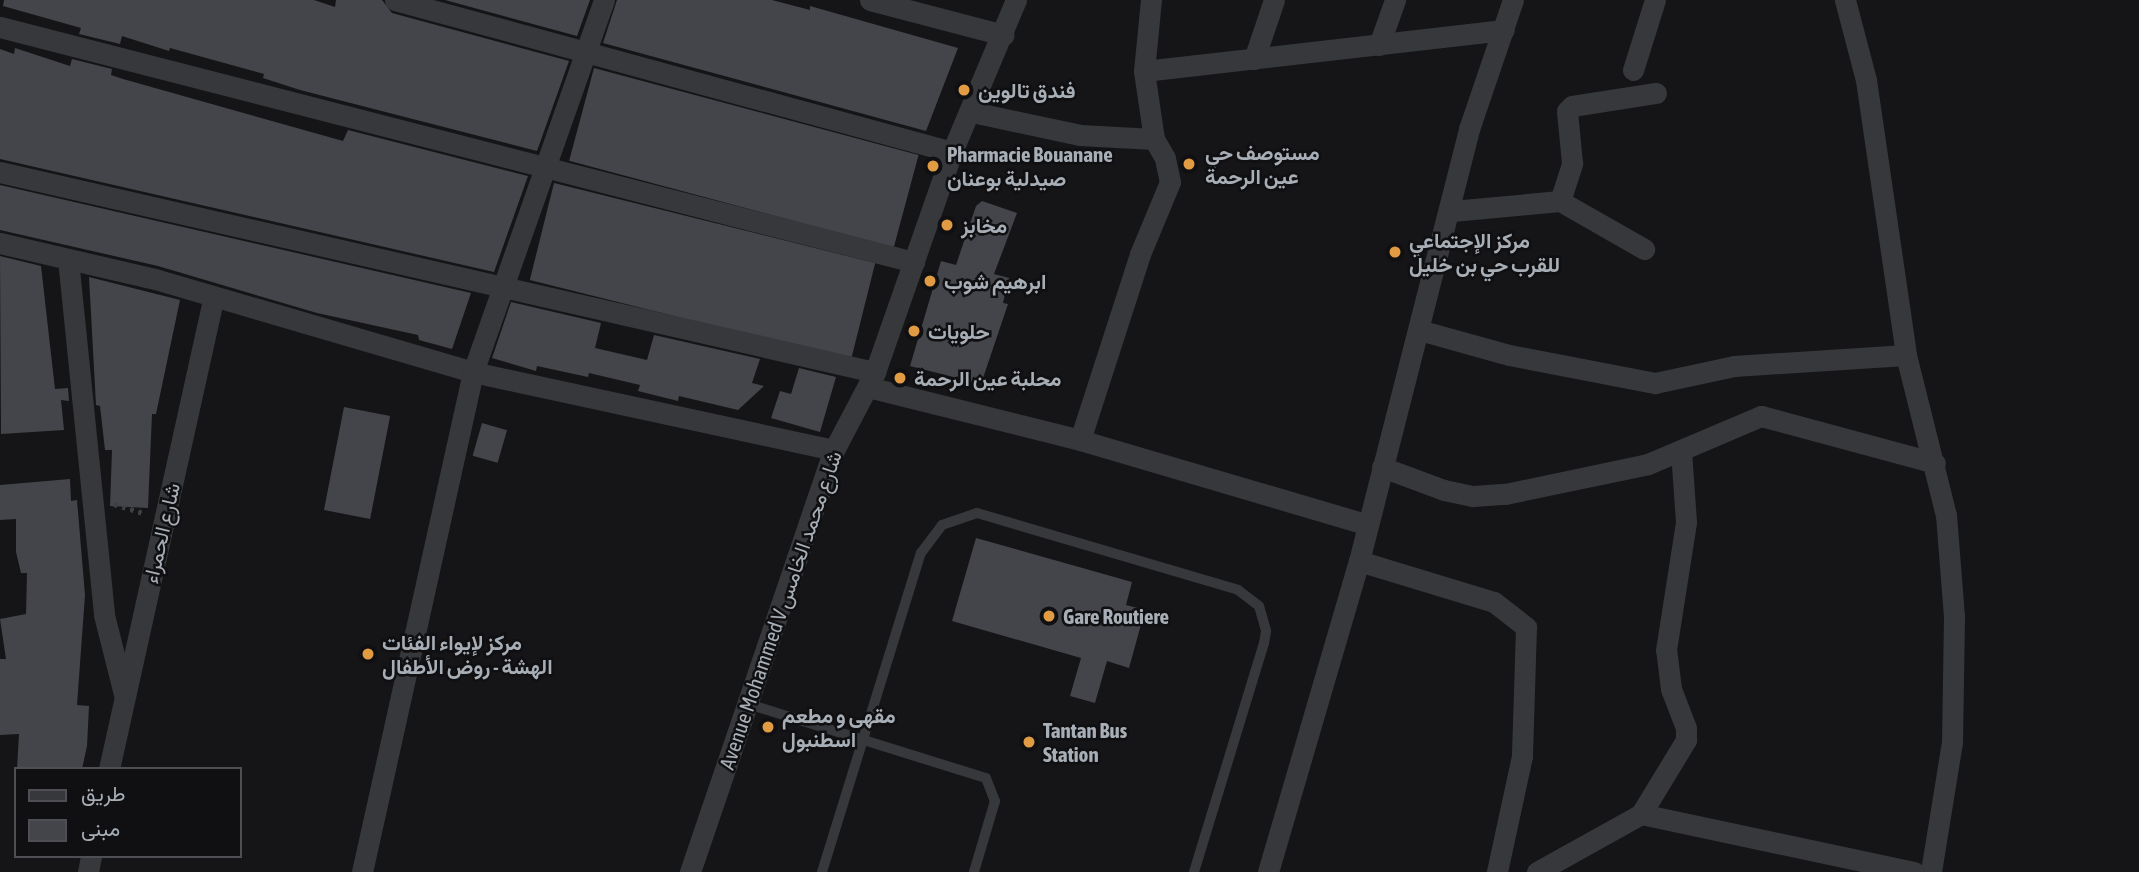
<!DOCTYPE html>
<html>
<head>
<meta charset="utf-8">
<style>
	body { margin:0 }
	#map { position:relative; width:2139px; height:872px; overflow:hidden; background:#151517; font-family:"Asap Condensed",Vazirmatn,sans-serif }
	div>[style] { position:absolute }
	.building>* { inset:0; background:#44454a; transform-origin:0 0 }
	.path>* { height:4.5px; margin-top:-2.25px; transform-origin:0; background:repeating-linear-gradient(90deg,#3d3f42 0 3.5px,transparent 0 8.5px) }
	.lane>* { height:10px; margin:-5px; padding:0 5px; transform-origin:5px; border-radius:5px; background:#36383b }
	.street>* { height:21px; margin:-10.5px; padding:0 10.5px; transform-origin:10.5px; border-radius:10.5px; background:#36383b }
	.dots>* { width:19px; height:19px; translate:-50% -50%; box-sizing:border-box; border:4px solid #101012; border-radius:50% }
	span { translate:-50% -50%; white-space:nowrap; text-align:center; line-height:1.15; -webkit-text-stroke:5px #101012; paint-order:stroke }
	.poi-label { font-size:21px; color:#a8aeb6; font-weight:700 }
	.left { translate:0 -50%; text-align:left }
	.street-label { font-size:21px; color:#a8aeb6 }
	.legend { position:absolute; left:14px; top:767px; width:228px; height:91px; box-sizing:border-box; background:#101012; border:2px solid #4d4f54; margin:0; padding:9px 12px; list-style:none; font-size:21px; color:#a8aeb6 }
	.legend li { display:flex; align-items:center; gap:14px; height:35px }
	.legend b { width:35px; border:2px solid #4d4f54 }
</style>
</head>
<body>
<div id="map">
	<div class="building">
		<i style="clip-path:polygon(4px 0,314px 0,335px 7px,336px 0,382px 0,392px 13px,569px 61px,537px 151px,300px 90px,263px 78px,264px 74px,170px 48px,169px 51px,122px 36px,120px 44px,79px 34px,81px 28px,3px 6px)"></i>
		<i style="clip-path:polygon(445px 0,590px 0,577px 36px)"></i>
		<i style="clip-path:polygon(617px 0,772px 0,810px 10px,810px 6px,958px 48px,926px 131px,603px 43px)"></i>
		<i style="clip-path:polygon(15px 48px,70px 66px,72px 59px,112px 69px,111px 75px,123px 79px,343px 141px,348px 130px,528px 176px,494px 272px,0 159px,0 49px,14px 54px)"></i>
		<i style="left:594px;top:68px;width:336px;height:96px;rotate:15deg"></i>
		<i style="left:554px;top:183px;width:331px;height:100px;rotate:14deg"></i>
		<i style="clip-path:polygon(0 185px,471px 293px,452px 349px,419px 340px,418px 335px,317px 313px,158px 266px,0 230px)"></i>
		<i style="clip-path:polygon(982px 201px,1017px 213px,994px 274px,1009px 278px,1003px 303px,1008px 304px,981px 384px,910px 366px,941px 261px,956px 265px,976px 206px)"></i>
		<i style="clip-path:polygon(0 256px,41px 266px,55px 389px,68px 388px,69px 401px,61px 400px,64px 430px,1px 434px)"></i>
		<i style="clip-path:polygon(89px 277px,180px 300px,156px 414px,152px 414px,148px 508px,110px 506px,112px 450px,105px 450px,100px 406px,96px 405px)"></i>
		<i style="clip-path:polygon(511px 302px,601px 323px,595px 348px,647px 360px,654px 335px,760px 359px,752px 383px,764px 386px,738px 410px,679px 396px,678px 401px,638px 391px,640px 385px,589px 373px,588px 377px,537px 366px,536px 371px,492px 358px)"></i>
		<i style="clip-path:polygon(799px 368px,836px 377px,820px 432px,771px 418px,780px 391px,791px 394px)"></i>
		<i style="left:344px;top:407px;width:47px;height:105px;rotate:11deg"></i>
		<i style="left:482px;top:423px;width:26px;height:34px;rotate:16deg"></i>
		<i style="clip-path:polygon(70px 479px,71px 501px,77px 500px,85px 595px,77px 705px,89px 706px,87px 746px,82px 769px,17px 769px,19px 734px,0 735px,0 659px,6px 659px,0 619px,26px 614px,27px 573px,21px 573px,16px 552px,16px 519px,0 520px,0 485px)"></i>
		<i style="clip-path:polygon(976px 538px,1132px 582px,1126px 605px,1145px 610px,1129px 668px,1107px 661px,1095px 703px,1070px 696px,1081px 658px,952px 621px)"></i>
	</div>
	<div class="path">
		<i style="left:114px;top:504px;width:30px;rotate:17deg"></i>
	</div>
	<div class="lane">
		<i style="left:748px;top:704px;width:249px;rotate:17.3deg"></i>
		<i style="left:986px;top:778px;width:25px;rotate:69deg"></i>
		<i style="left:995px;top:801px;width:74px;rotate:106.5deg"></i>
		<i style="left:822px;top:872px;width:334px;rotate:-72.8deg"></i>
		<i style="left:921px;top:553px;width:35px;rotate:-53deg"></i>
		<i style="left:942px;top:525px;width:37px;rotate:-19deg"></i>
		<i style="left:977px;top:513px;width:272px;rotate:16.4deg"></i>
		<i style="left:1238px;top:590px;width:26px;rotate:37deg"></i>
		<i style="left:1259px;top:606px;width:26px;rotate:74deg"></i>
		<i style="left:1266px;top:631px;width:12px;rotate:99deg"></i>
		<i style="left:1264px;top:643px;width:239px;rotate:107deg"></i>
	</div>
	<div class="street">
		<i style="left:395px;top:0;width:577px;rotate:15.26deg"></i>
		<i style="left:870px;top:0;width:138px;rotate:14.7deg"></i>
		<i style="left:1845px;top:0;width:83px;rotate:75.3deg"></i>
		<i style="left:1866px;top:80px;width:278px;rotate:81.7deg"></i>
		<i style="left:1906px;top:355px;width:165px;rotate:76deg"></i>
		<i style="left:1946px;top:515px;width:101px;rotate:85.5deg"></i>
		<i style="left:1954px;top:616px;width:126px;rotate:90.9deg"></i>
		<i style="left:1952px;top:742px;width:132px;rotate:99.2deg"></i>
		<i style="left:0;top:27px;width:944px;rotate:14.42deg"></i>
		<i style="left:1379px;top:45px;width:48px;rotate:-70.4deg"></i>
		<i style="left:1254px;top:59px;width:62px;rotate:-71.3deg"></i>
		<i style="left:1633px;top:70px;width:73px;rotate:-72.6deg"></i>
		<i style="left:1144px;top:71px;width:362px;rotate:-6.5deg"></i>
		<i style="left:972px;top:112px;width:110px;rotate:12deg"></i>
		<i style="left:1080px;top:135px;width:74px;rotate:3.1deg"></i>
		<i style="left:0;top:172px;width:898px;rotate:12.88deg"></i>
		<i style="left:1560px;top:201px;width:97px;rotate:29.7deg"></i>
		<i style="left:1452px;top:211px;width:108px;rotate:-5.3deg"></i>
		<i style="left:1560px;top:201px;width:40px;rotate:-72deg"></i>
		<i style="left:1572px;top:163px;width:52px;rotate:-95.5deg"></i>
		<i style="left:1567px;top:111px;width:7px;rotate:-45deg"></i>
		<i style="left:1572px;top:106px;width:85px;rotate:-8.8deg"></i>
		<i style="left:0;top:243px;width:159px;rotate:13.1deg"></i>
		<i style="left:155px;top:279px;width:331px;rotate:16.3deg"></i>
		<i style="left:473px;top:372px;width:369px;rotate:12.2deg"></i>
		<i style="left:68px;top:259px;width:358px;rotate:84.2deg"></i>
		<i style="left:104px;top:615px;width:81px;rotate:75.8deg"></i>
		<i style="left:1419px;top:330px;width:93px;rotate:15.5deg"></i>
		<i style="left:1509px;top:355px;width:149px;rotate:10.9deg"></i>
		<i style="left:1655px;top:383px;width:81px;rotate:-12.1deg"></i>
		<i style="left:1734px;top:366px;width:172px;rotate:-3.7deg"></i>
		<i style="left:868px;top:387px;width:219px;rotate:14deg"></i>
		<i style="left:1080px;top:440px;width:297px;rotate:16.4deg"></i>
		<i style="left:1080px;top:440px;width:195px;rotate:-72.1deg"></i>
		<i style="left:1140px;top:254px;width:78px;rotate:-67.4deg"></i>
		<i style="left:1170px;top:182px;width:25px;rotate:-102deg"></i>
		<i style="left:1165px;top:158px;width:22px;rotate:-120deg"></i>
		<i style="left:1154px;top:139px;width:69px;rotate:-98.4deg"></i>
		<i style="left:1144px;top:71px;width:71px;rotate:-84.4deg"></i>
		<i style="left:1382px;top:467px;width:66px;rotate:20.4deg"></i>
		<i style="left:1444px;top:490px;width:30px;rotate:12deg"></i>
		<i style="left:1473px;top:496px;width:32px;rotate:-4deg"></i>
		<i style="left:1505px;top:494px;width:146px;rotate:-11.8deg"></i>
		<i style="left:1648px;top:464px;width:123px;rotate:-23deg"></i>
		<i style="left:1761px;top:416px;width:180px;rotate:15.1deg"></i>
		<i style="left:1359px;top:561px;width:141px;rotate:16.9deg"></i>
		<i style="left:1494px;top:602px;width:41px;rotate:38deg"></i>
		<i style="left:1526px;top:627px;width:129px;rotate:91.8deg"></i>
		<i style="left:1522px;top:756px;width:119px;rotate:102.2deg"></i>
		<i style="left:109px;top:769px;width:482px;rotate:-77.5deg"></i>
		<i style="left:1641px;top:814px;width:279px;rotate:12deg"></i>
		<i style="left:88px;top:872px;width:16px;rotate:-79deg"></i>
		<i style="left:362px;top:872px;width:512px;rotate:-77.48deg"></i>
		<i style="left:473px;top:372px;width:394px;rotate:-70.6deg"></i>
		<i style="left:690px;top:872px;width:446px;rotate:-71.2deg"></i>
		<i style="left:834px;top:450px;width:88px;rotate:-62.3deg"></i>
		<i style="left:875px;top:372px;width:233px;rotate:-70.7deg"></i>
		<i style="left:952px;top:152px;width:165px;rotate:-67.2deg"></i>
		<i style="left:1268px;top:872px;width:324px;rotate:-73.7deg"></i>
		<i style="left:1359px;top:561px;width:446px;rotate:-75.7deg"></i>
		<i style="left:1469px;top:129px;width:136px;rotate:-71.2deg"></i>
		<i style="left:1537px;top:872px;width:119px;rotate:-29.1deg"></i>
		<i style="left:1641px;top:814px;width:87px;rotate:-58.7deg"></i>
		<i style="left:1686px;top:740px;width:12px;rotate:-90deg"></i>
		<i style="left:1686px;top:728px;width:42px;rotate:-111deg"></i>
		<i style="left:1671px;top:689px;width:39px;rotate:-97deg"></i>
		<i style="left:1666px;top:650px;width:130px;rotate:-81.1deg"></i>
		<i style="left:1686px;top:522px;width:72px;rotate:-94deg"></i>
	</div>
	<div class="dots">
		<i style="left:964px;top:90px;background:#e09b43"></i>
		<i style="left:1189px;top:164px;background:#e09b43"></i>
		<i style="left:933px;top:166px;background:#e09b43"></i>
		<i style="left:947px;top:225px;background:#e09b43"></i>
		<i style="left:1395px;top:252px;background:#e09b43"></i>
		<i style="left:930px;top:281px;background:#e09b43"></i>
		<i style="left:914px;top:331px;background:#e09b43"></i>
		<i style="left:900px;top:378px;background:#e09b43"></i>
		<i style="left:1049px;top:616px;background:#e09b43"></i>
		<i style="left:368px;top:654px;background:#e09b43"></i>
		<i style="left:768px;top:727px;background:#e09b43"></i>
		<i style="left:1029px;top:742px;background:#e09b43"></i>
	</div>
	<div class="poi-label">
		<span class="left" style="left:978px;top:90px">فندق تالوين</span>
		<span class="left" style="left:1205px;top:164px">مستوصف حي<br>عين الرحمة</span>
		<span class="left" style="left:947px;top:166px">Pharmacie Bouanane<br>صيدلية بوعنان</span>
		<span class="left" style="left:961px;top:225px">مخابز</span>
		<span class="left" style="left:1409px;top:252px">مركز الإجتماعي<br>للقرب حي بن خليل</span>
		<span class="left" style="left:944px;top:281px">ابرهيم شوب</span>
		<span class="left" style="left:928px;top:331px">حلويات</span>
		<span class="left" style="left:914px;top:378px">محلبة عين الرحمة</span>
		<span class="left" style="left:1063px;top:616px">Gare Routiere</span>
		<span class="left" style="left:382px;top:654px">مركز لإيواء الفئات<br>الهشة - روض الأطفال</span>
		<span class="left" style="left:782px;top:727px">مقهى و مطعم<br>اسطنبول</span>
		<span class="left" style="left:1043px;top:742px">Tantan Bus<br>Station</span>
	</div>
	<div class="street-label">
		<span style="left:161px;top:533px;rotate:-77deg">شارع الحمراء</span>
		<span style="left:780px;top:610px;rotate:-71deg">Avenue Mohammed V شارع محمد الخامس</span>
	</div>
	<ul class="legend">
	<li><b style="height:9px;background:#36383b"></b>طريق</li>
	<li><b style="height:19px;background:#44454a"></b>مبنى</li>
	</ul>
</div>
</body>
</html>
